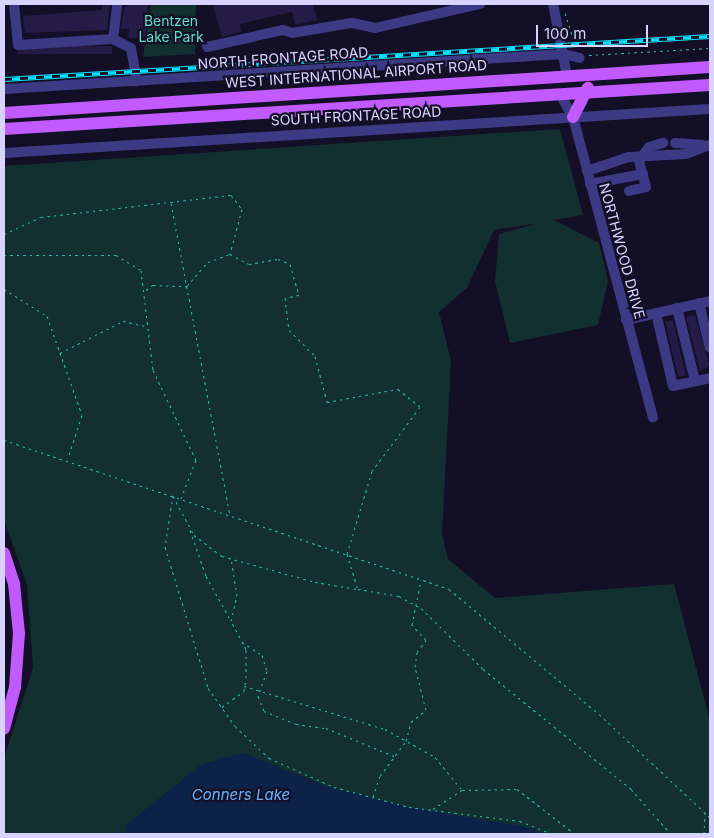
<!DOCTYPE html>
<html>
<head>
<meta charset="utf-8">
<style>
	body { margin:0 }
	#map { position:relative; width:714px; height:838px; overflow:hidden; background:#130f26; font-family:Inter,sans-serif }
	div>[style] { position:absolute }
	.green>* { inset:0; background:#12302f }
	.water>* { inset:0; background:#0c2248 }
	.building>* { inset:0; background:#241b47; transform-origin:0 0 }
	.path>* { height:1px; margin-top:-0.5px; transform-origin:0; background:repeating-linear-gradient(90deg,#2fb8b0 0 2.5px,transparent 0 6.5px) }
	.minor>* { height:10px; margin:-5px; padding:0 5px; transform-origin:5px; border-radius:5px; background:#3d3a85 }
	.major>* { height:12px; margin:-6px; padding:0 6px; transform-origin:6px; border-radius:6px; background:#c25bff }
	.rail>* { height:4.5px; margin-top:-2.25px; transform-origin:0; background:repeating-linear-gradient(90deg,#130f26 0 8px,#00e5ff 0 16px); box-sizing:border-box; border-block:1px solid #00e5ff }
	span { translate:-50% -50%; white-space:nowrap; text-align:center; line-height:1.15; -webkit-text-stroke:4.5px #130f26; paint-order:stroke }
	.park-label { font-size:14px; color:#5fe0c0 }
	.street-label { font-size:14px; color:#d9d4ff }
	.water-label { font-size:15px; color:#62b6ff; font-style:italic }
	.frame { position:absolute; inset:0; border:5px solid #d9d4ff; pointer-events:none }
	.scale { position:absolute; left:536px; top:25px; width:112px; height:22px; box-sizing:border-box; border:2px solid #d9d4ff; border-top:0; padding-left:6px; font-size:15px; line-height:18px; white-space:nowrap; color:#d9d4ff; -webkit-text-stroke:4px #130f26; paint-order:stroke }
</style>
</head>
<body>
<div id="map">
	<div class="green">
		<i style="clip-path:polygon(151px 4px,196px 4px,195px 54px,143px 57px)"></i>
		<i style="clip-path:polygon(560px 129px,583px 215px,554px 220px,599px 243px,608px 281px,598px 325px,510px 343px,495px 281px,499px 234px,539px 223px,494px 230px,467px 288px,439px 312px,451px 361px,442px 534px,448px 559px,495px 598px,674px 584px,710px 721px,710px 834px,4px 834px,4px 758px,33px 668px,27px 585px,4px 520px,4px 166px)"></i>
	</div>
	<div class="water">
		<i style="clip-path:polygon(243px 753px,329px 787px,408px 807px,533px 828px,541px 834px,125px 834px,126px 825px,202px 764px)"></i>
	</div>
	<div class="building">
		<i style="clip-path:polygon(103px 4px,110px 4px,107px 30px,25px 33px,23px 16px,102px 10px)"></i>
		<i style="clip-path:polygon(131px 4px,148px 4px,146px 39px,128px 38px,129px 29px,121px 29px,124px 7px)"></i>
		<i style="clip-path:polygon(224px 4px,313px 4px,317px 20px,295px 25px,292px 12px,240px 24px,241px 32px,222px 37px,213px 6px)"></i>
		<i style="left:112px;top:46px;width:8px;height:94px;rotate:90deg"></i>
		<i style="clip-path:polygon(695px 315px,710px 366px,700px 371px,686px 317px)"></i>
		<i style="left:673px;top:320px;width:57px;height:8px;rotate:77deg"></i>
	</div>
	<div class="path">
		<i style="left:565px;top:13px;width:36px;rotate:72deg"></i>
		<i style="left:589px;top:55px;width:121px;rotate:-3.3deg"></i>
		<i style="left:171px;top:203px;width:317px;rotate:79.3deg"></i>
		<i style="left:4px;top:234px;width:41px;rotate:-24.7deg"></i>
		<i style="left:41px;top:217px;width:191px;rotate:-6.6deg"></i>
		<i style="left:231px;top:195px;width:18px;rotate:52deg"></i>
		<i style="left:242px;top:209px;width:47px;rotate:104.9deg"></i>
		<i style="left:230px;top:254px;width:21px;rotate:28deg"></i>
		<i style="left:249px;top:264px;width:29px;rotate:-10deg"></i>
		<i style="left:278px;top:259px;width:13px;rotate:23deg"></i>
		<i style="left:290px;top:264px;width:32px;rotate:74deg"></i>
		<i style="left:299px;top:295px;width:14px;rotate:168deg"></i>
		<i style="left:285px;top:298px;width:32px;rotate:83deg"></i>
		<i style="left:289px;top:330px;width:37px;rotate:45deg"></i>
		<i style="left:315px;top:356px;width:48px;rotate:75.4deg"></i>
		<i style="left:327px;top:402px;width:72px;rotate:-10.4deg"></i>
		<i style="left:398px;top:389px;width:28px;rotate:39deg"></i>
		<i style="left:420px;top:407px;width:80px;rotate:126.9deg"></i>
		<i style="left:372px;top:471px;width:87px;rotate:106.8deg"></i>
		<i style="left:347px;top:554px;width:37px;rotate:73deg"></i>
		<i style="left:358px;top:589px;width:42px;rotate:9.7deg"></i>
		<i style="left:399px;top:596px;width:25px;rotate:29deg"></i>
		<i style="left:421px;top:608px;width:87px;rotate:44.5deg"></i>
		<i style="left:483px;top:669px;width:191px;rotate:39deg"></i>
		<i style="left:631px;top:789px;width:60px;rotate:48.4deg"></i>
		<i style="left:4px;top:255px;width:112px"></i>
		<i style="left:116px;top:255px;width:29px;rotate:31deg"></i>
		<i style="left:141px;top:270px;width:101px;rotate:83.2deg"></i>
		<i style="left:153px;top:370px;width:100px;rotate:64.5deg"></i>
		<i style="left:196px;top:460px;width:41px;rotate:111.5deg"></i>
		<i style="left:4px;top:289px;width:51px;rotate:32.1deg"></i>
		<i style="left:47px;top:316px;width:105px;rotate:70.5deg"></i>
		<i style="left:82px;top:415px;width:45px;rotate:108deg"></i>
		<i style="left:146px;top:290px;width:9px;rotate:-36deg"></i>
		<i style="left:153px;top:285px;width:34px;rotate:2deg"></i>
		<i style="left:187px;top:286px;width:32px;rotate:-49deg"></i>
		<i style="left:208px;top:262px;width:23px;rotate:-20deg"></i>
		<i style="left:60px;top:353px;width:71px;rotate:-26.9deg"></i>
		<i style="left:123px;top:321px;width:26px;rotate:13deg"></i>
		<i style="left:4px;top:408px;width:19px;rotate:90deg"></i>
		<i style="left:4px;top:440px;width:469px;rotate:18.5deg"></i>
		<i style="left:449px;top:589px;width:195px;rotate:39.8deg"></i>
		<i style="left:599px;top:714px;width:151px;rotate:42.9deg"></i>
		<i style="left:173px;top:495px;width:53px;rotate:98.7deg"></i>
		<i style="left:165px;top:547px;width:147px;rotate:73deg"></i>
		<i style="left:208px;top:688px;width:47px;rotate:54.6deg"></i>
		<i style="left:235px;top:726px;width:47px;rotate:43.3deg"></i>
		<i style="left:269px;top:758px;width:71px;rotate:24deg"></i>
		<i style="left:334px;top:787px;width:78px;rotate:14.9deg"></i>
		<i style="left:409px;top:807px;width:112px;rotate:7.2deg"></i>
		<i style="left:520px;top:821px;width:35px;rotate:22deg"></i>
		<i style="left:173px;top:496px;width:44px;rotate:61.7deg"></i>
		<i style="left:194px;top:535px;width:35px;rotate:37deg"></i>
		<i style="left:222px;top:556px;width:97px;rotate:15.6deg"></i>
		<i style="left:315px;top:582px;width:43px;rotate:9.5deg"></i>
		<i style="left:190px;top:530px;width:49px;rotate:70.8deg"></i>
		<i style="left:206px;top:576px;width:51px;rotate:60.9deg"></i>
		<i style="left:231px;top:621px;width:26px;rotate:-77deg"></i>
		<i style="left:237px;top:596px;width:36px;rotate:-99deg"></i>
		<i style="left:4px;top:606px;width:70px;rotate:90deg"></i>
		<i style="left:242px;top:642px;width:24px;rotate:33deg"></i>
		<i style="left:262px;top:655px;width:17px;rotate:73deg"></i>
		<i style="left:267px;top:671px;width:27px;rotate:110deg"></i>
		<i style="left:258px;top:696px;width:16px;rotate:68deg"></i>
		<i style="left:264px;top:711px;width:35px;rotate:22deg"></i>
		<i style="left:296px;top:724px;width:30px;rotate:8deg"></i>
		<i style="left:326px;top:728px;width:76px;rotate:22.5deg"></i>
		<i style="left:244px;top:686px;width:147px;rotate:17deg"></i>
		<i style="left:385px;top:729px;width:57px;rotate:29.2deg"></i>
		<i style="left:435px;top:757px;width:43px;rotate:50.7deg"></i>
		<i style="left:222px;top:707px;width:27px;rotate:-36deg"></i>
		<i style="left:244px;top:691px;width:13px;rotate:-81deg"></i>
		<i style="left:246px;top:678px;width:29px;rotate:-90deg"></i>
		<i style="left:246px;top:649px;width:32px;rotate:-118deg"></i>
		<i style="left:373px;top:797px;width:22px;rotate:-72deg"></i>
		<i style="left:380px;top:776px;width:44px;rotate:-53.4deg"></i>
		<i style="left:406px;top:741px;width:20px;rotate:-75deg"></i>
		<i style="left:411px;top:722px;width:19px;rotate:-39deg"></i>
		<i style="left:426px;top:710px;width:44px;rotate:-104.3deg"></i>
		<i style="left:415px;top:667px;width:15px;rotate:-82deg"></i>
		<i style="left:417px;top:652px;width:15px;rotate:-53deg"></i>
		<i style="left:426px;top:640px;width:21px;rotate:-133deg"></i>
		<i style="left:412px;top:625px;width:46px;rotate:-78.7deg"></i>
		<i style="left:433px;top:809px;width:35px;rotate:-33deg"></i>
		<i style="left:462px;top:790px;width:55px;rotate:-1deg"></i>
		<i style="left:517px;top:789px;width:73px;rotate:37.8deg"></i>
		<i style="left:704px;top:834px;width:21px;rotate:-87deg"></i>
	</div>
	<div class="minor">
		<i style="left:14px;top:4px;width:41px;rotate:84.4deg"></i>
		<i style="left:18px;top:45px;width:95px;rotate:-3.6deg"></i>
		<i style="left:113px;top:39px;width:20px;rotate:27deg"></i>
		<i style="left:131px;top:48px;width:34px;rotate:80deg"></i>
		<i style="left:553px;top:4px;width:73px;rotate:79deg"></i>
		<i style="left:113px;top:39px;width:35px;rotate:-83deg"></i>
		<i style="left:207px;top:47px;width:78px;rotate:-12.6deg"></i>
		<i style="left:283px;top:30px;width:9px;rotate:18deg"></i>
		<i style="left:292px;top:33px;width:61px;rotate:-9.5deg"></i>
		<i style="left:352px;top:23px;width:24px;rotate:12deg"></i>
		<i style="left:375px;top:28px;width:108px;rotate:-12.9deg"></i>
		<i style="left:4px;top:89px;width:561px;rotate:-3.58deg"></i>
		<i style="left:564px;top:54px;width:16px;rotate:14deg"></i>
		<i style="left:560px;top:94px;width:26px;rotate:61deg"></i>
		<i style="left:573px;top:117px;width:311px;rotate:75.1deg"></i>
		<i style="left:675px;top:143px;width:28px;rotate:4deg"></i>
		<i style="left:4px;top:153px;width:707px;rotate:-3.57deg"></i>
		<i style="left:639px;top:160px;width:16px;rotate:-52deg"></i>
		<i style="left:649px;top:147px;width:15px;rotate:-16deg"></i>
		<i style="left:587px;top:171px;width:44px;rotate:-18.4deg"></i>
		<i style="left:629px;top:157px;width:57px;rotate:-3deg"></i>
		<i style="left:686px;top:154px;width:26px;rotate:-21deg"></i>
		<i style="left:590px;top:184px;width:54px;rotate:-10.7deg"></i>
		<i style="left:629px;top:191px;width:17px;rotate:-13deg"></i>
		<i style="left:646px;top:187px;width:28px;rotate:-105deg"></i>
		<i style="left:699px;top:303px;width:46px;rotate:76.3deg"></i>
		<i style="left:677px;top:308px;width:75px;rotate:76.1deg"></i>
		<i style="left:656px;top:313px;width:75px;rotate:76.9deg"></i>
		<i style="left:673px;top:386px;width:38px;rotate:-12deg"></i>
		<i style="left:626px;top:320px;width:86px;rotate:-12.7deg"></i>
	</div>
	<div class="major">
		<i style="left:4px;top:113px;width:707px;rotate:-3.73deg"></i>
		<i style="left:573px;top:117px;width:33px;rotate:-63deg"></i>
		<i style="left:4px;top:129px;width:707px;rotate:-3.57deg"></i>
		<i style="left:4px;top:553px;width:33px;rotate:72deg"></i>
		<i style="left:14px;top:584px;width:49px;rotate:84.2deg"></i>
		<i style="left:19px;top:633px;width:54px;rotate:94.2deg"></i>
		<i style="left:15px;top:687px;width:43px;rotate:104.7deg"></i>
	</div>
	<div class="rail">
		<i style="left:4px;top:79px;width:707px;rotate:-3.49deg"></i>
	</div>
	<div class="park-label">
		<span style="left:171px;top:29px">Bentzen<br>Lake Park</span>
	</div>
	<div class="street-label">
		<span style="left:283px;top:58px;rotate:-4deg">NORTH FRONTAGE ROAD</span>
		<span style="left:356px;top:74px;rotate:-4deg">WEST INTERNATIONAL AIRPORT ROAD</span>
		<span style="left:356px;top:116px;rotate:-3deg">SOUTH FRONTAGE ROAD</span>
		<span style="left:622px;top:251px;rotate:75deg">NORTHWOOD DRIVE</span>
	</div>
	<div class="water-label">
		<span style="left:241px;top:795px">Conners Lake</span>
	</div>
	<div class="frame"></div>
	<div class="scale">100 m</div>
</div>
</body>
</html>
